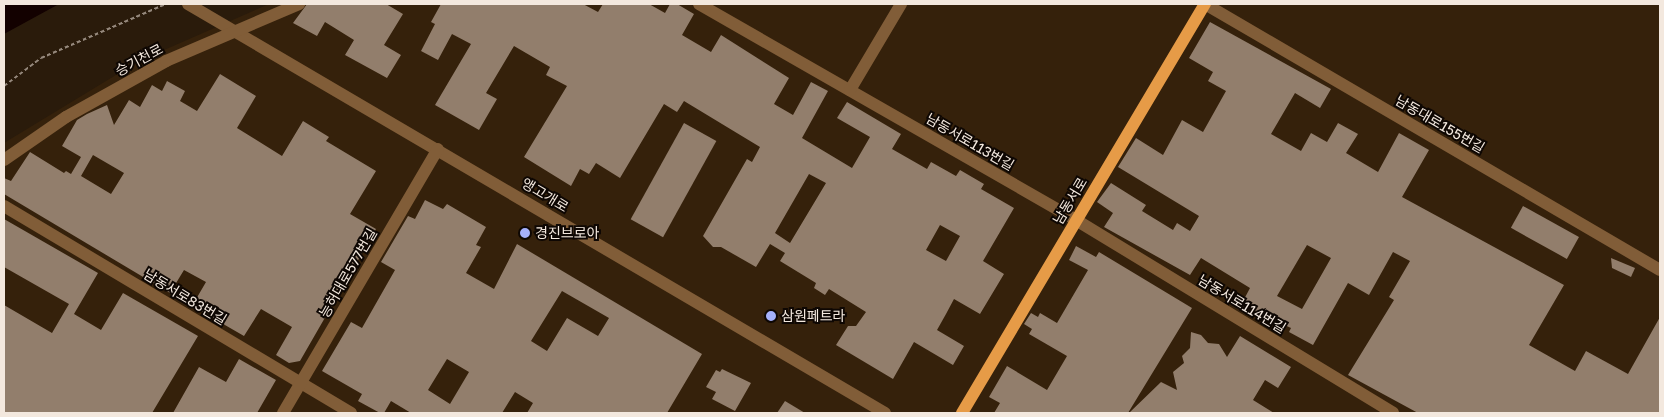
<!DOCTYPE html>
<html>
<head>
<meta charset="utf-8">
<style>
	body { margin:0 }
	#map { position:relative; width:1664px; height:417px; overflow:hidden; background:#2a1b0b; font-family:"Golos Text","Noto Sans KR",sans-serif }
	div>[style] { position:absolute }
	.built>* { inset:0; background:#35210b }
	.water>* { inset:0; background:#130100 }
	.building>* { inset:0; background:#927e6c; transform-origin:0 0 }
	.path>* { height:2px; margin-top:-1px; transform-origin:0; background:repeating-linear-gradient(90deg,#95887c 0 4px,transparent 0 6.5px) }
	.minor>* { height:12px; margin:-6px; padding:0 6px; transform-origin:6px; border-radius:6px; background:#815d38 }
	.major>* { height:12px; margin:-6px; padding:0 6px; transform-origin:6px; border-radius:6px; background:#e69b47 }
	.dots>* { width:14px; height:14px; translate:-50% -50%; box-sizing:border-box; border:2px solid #0e0703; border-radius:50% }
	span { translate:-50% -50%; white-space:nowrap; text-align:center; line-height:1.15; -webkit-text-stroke:4px #0e0703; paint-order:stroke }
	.street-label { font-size:14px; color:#f3e8de }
	.poi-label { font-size:14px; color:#f3e8de }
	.left { translate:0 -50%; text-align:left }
	.frame { position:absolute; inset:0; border:5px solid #f3e8de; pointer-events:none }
</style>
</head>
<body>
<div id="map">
	<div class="built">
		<i style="clip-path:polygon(269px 4px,1660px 4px,1660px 413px,4px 413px,4px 143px,139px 61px)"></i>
	</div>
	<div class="water">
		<i style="clip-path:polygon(4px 4px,59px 4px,4px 34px)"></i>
	</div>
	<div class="building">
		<i style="clip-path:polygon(307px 4px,386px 4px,403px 14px,384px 45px,401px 55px,387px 78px,345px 55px,354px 40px,325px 22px,317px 36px,293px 23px)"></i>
		<i style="clip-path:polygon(evenodd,441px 4px,583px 4px,598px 12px,603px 4px,649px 4px,665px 13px,670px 4px,677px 4px,694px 14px,682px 35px,711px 52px,721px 35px,789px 78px,774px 104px,793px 115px,811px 82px,828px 91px,802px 138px,852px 168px,870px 137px,837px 118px,847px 102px,901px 134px,892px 149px,927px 169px,931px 162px,956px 176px,960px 170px,984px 184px,981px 189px,1014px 208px,983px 261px,1004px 274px,980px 314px,954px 299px,946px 314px,937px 330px,964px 346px,953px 365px,914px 342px,893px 379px,836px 345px,848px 326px,856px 326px,866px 312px,829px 289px,825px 295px,814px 288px,816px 283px,780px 261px,785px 253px,770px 244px,756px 267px,721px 247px,713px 247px,703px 236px,747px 159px,752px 162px,760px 147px,684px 101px,677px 112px,664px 104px,620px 178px,596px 163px,589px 174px,580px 169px,571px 186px,524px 157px,567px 86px,546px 75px,550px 67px,514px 46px,486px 93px,497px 99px,479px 130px,435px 105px,471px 44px,452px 34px,438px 60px,421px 51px,435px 24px,431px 22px,441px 4px,809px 174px,826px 183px,790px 243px,775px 233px,809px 174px,441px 4px,940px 225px,960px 236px,946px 261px,926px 250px,940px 225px)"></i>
		<i style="clip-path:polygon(evenodd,1210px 22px,1331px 89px,1320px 108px,1295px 93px,1271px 134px,1301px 151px,1311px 133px,1327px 142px,1338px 123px,1358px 134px,1346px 153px,1378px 172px,1399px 133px,1429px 150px,1402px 197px,1564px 285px,1529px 345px,1575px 371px,1586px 351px,1628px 374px,1660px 317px,1660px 413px,1418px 413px,1348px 375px,1394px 300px,1389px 297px,1410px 261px,1393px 252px,1369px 295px,1348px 283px,1313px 345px,1289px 332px,1291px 328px,1241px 305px,1250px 288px,1201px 258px,1190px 275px,1104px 227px,1113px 213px,1097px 202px,1111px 183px,1146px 205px,1142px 211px,1173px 230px,1177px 223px,1190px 231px,1199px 216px,1118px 167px,1136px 138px,1163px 155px,1182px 120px,1203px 132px,1226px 91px,1208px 81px,1213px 72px,1189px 58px,1210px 22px,1307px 245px,1331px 258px,1302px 309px,1277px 296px,1307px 245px)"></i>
		<i style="clip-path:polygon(evenodd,220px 74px,256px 96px,237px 128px,282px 156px,303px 121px,329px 137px,326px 141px,376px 171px,350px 214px,376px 229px,300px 361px,289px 363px,276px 355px,292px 327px,261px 309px,244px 336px,192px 306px,206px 282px,184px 270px,170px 293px,4px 194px,4px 178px,11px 181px,30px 152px,64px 173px,66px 171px,71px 174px,81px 157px,62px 146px,77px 120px,87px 114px,107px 105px,114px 125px,129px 100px,140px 107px,152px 85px,162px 91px,167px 81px,185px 91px,180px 101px,197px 111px,220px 74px,93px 155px,124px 173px,111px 194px,81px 176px,93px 155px)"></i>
		<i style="left:684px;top:123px;width:37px;height:110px;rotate:29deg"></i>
		<i style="clip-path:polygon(evenodd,425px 200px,443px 209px,447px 204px,486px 227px,476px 245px,481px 247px,466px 273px,494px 289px,517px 244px,702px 354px,667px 413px,527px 413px,533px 403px,515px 392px,502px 413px,411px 413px,391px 401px,384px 413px,380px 413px,358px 401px,362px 394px,322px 371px,351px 322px,362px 328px,395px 270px,381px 262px,408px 216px,415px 219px,425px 200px,562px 291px,609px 318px,598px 336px,567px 318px,547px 351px,531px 341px,562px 291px,425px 200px,447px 359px,469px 372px,450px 404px,428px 390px,447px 359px)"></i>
		<i style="left:1523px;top:206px;width:64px;height:25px;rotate:29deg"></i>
		<i style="clip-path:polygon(4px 219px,98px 273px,74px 314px,101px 330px,123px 293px,198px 336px,152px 413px,4px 413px,4px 305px,52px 333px,69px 304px,4px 267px)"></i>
		<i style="clip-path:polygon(1076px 246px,1096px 257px,1099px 252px,1192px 308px,1128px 413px,994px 413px,1000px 403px,989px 397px,1007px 366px,1047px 390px,1067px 356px,1029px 334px,1032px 329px,1024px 324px,1031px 313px,1038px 317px,1040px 313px,1057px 323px,1088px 270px,1069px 260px)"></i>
		<i style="clip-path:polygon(1611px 258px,1635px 268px,1631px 277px,1612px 268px)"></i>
		<i style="clip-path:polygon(1191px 332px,1201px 335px,1208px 343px,1219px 344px,1227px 357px,1240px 336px,1291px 367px,1278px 388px,1265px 380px,1253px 400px,1274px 413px,1129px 413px,1161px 382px,1177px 390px,1173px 372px,1184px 363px,1182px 356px,1190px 348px)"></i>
		<i style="clip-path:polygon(239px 359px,276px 380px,257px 413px,173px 413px,199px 367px,226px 382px)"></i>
		<i style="clip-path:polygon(722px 369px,751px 383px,735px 411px,712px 399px,716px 392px,706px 387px,716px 370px,720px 372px)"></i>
		<i style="clip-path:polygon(785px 401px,805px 413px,777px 413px)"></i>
	</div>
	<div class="path">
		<i style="left:4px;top:86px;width:46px;rotate:-37.1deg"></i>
		<i style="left:41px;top:58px;width:136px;rotate:-23.4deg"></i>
	</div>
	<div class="minor">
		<i style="left:188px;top:4px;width:808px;rotate:30.4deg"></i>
		<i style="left:699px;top:4px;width:434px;rotate:29.8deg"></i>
		<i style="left:1076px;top:220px;width:371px;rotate:31.3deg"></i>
		<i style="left:1205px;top:4px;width:527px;rotate:30.31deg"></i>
		<i style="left:850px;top:90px;width:100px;rotate:-59.3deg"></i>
		<i style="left:4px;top:160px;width:75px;rotate:-34.7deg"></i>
		<i style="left:66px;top:117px;width:115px;rotate:-29.2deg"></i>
		<i style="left:166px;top:61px;width:145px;rotate:-23.2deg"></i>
		<i style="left:4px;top:206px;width:404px;rotate:30.8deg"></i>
		<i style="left:283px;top:413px;width:306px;rotate:-59.6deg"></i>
	</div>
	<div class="major">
		<i style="left:962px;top:413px;width:476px;rotate:-59.3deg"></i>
	</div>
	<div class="dots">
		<i style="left:525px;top:233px;background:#a5b1fc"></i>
		<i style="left:771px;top:316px;background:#a5b1fc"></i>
	</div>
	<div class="street-label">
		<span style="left:139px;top:60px;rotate:-28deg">승기천로</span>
		<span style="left:1440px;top:124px;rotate:30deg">남동대로155번길</span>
		<span style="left:970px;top:142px;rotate:30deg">남동서로113번길</span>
		<span style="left:545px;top:195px;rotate:31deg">앵고개로</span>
		<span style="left:1070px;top:201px;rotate:-59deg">남동서로</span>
		<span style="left:348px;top:273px;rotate:-60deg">능허대로577번길</span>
		<span style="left:185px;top:297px;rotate:31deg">남동서로83번길</span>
		<span style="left:1242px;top:304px;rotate:31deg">남동서로114번길</span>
	</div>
	<div class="poi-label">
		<span class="left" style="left:535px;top:233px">경진브로아</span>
		<span class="left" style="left:781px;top:316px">삼원페트라</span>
	</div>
	<div class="frame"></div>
</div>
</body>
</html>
